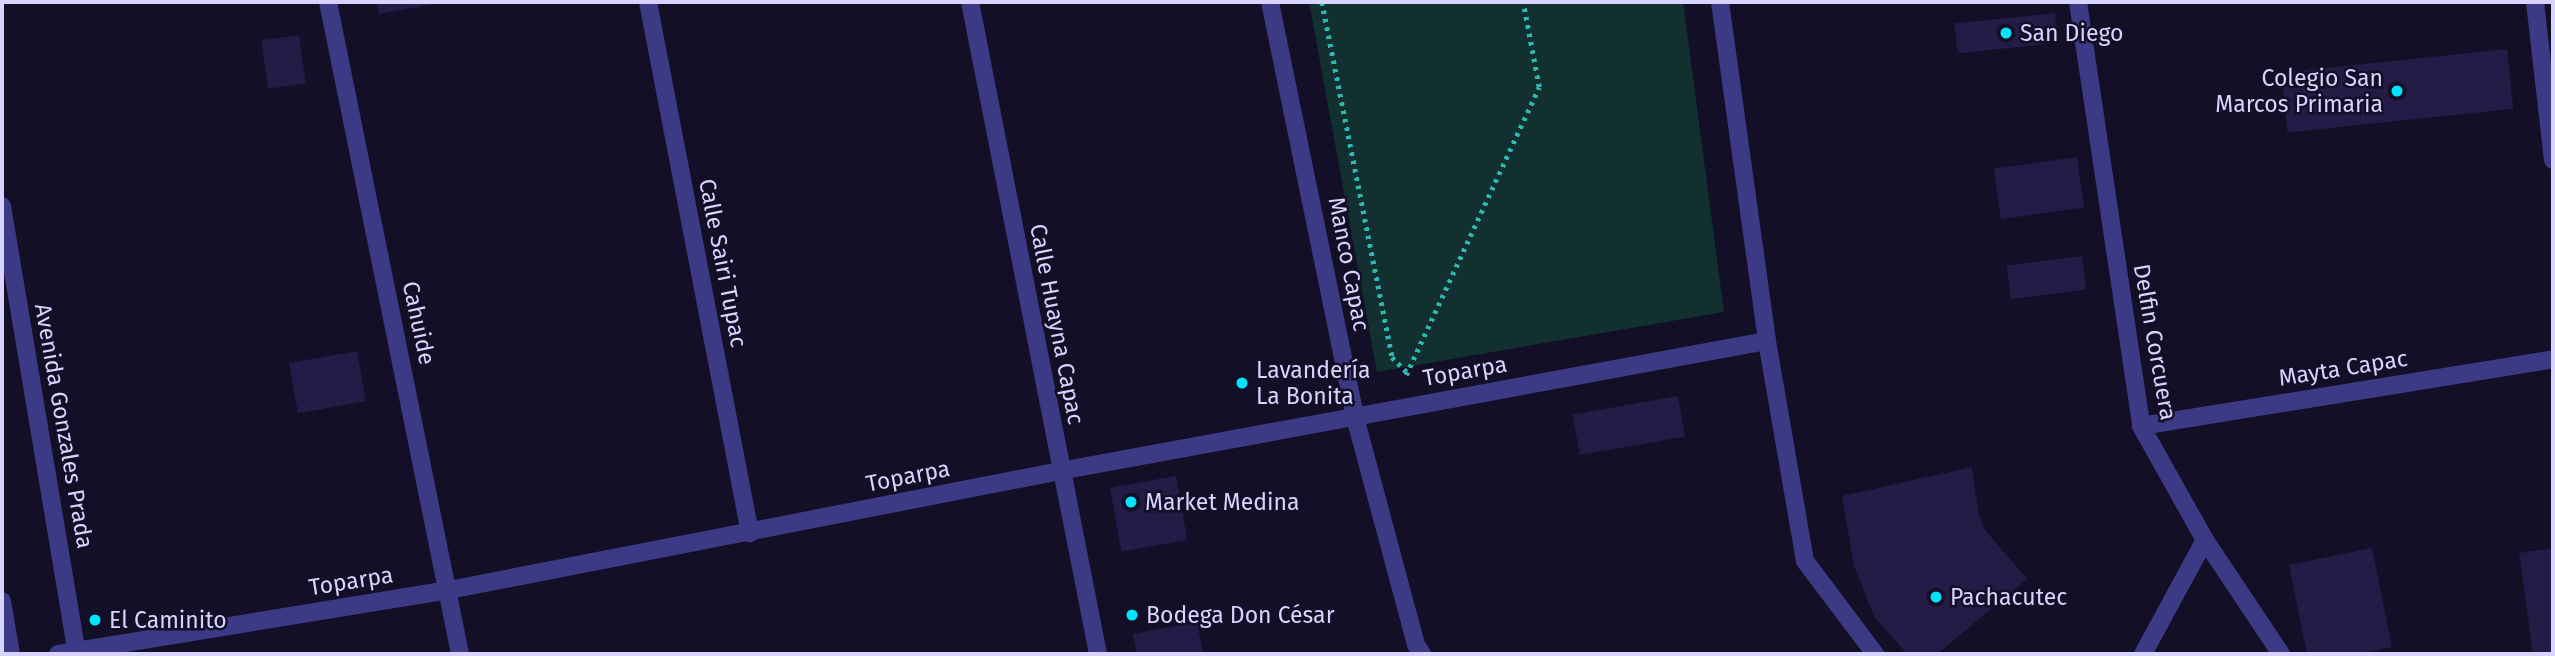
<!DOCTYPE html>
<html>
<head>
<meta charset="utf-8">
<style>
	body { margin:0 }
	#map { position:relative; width:2555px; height:656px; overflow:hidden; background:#130f26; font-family:"Fira Sans",sans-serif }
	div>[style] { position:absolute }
	.green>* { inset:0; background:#12302f }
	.building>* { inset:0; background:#241b47; transform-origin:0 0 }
	.path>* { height:4.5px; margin-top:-2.25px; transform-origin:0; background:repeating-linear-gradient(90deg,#2fb8b0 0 3.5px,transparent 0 8.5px) }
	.minor>* { height:18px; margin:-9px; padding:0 9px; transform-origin:9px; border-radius:9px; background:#3d3a85 }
	.dots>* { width:19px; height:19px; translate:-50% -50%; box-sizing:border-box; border:4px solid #130f26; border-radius:50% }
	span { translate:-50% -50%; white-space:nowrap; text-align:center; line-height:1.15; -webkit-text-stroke:5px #130f26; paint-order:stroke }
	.poi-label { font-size:23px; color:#d9d4ff }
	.left { translate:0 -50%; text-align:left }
	.right { translate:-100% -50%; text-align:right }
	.street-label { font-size:23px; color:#d9d4ff }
	.frame { position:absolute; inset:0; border:4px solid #d9d4ff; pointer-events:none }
</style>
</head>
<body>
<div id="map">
	<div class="green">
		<i style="clip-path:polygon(1309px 2px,1683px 2px,1724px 312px,1377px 372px)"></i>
	</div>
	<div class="building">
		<i style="clip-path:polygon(377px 2px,440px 2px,440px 3px,379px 14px)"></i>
		<i style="left:2055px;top:13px;width:30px;height:101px;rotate:84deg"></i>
		<i style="left:299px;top:35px;width:49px;height:38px;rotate:82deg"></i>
		<i style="left:2507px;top:49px;width:60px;height:227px;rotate:84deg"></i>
		<i style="left:2077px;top:157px;width:51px;height:84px;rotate:82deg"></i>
		<i style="left:2082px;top:256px;width:34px;height:76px;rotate:83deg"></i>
		<i style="left:357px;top:351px;width:51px;height:69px;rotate:80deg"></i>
		<i style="left:1678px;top:396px;width:41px;height:107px;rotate:80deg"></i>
		<i style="clip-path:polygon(1972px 467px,1979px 516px,1985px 530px,2027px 579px,1937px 654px,1907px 654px,1874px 616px,1854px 566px,1842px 496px)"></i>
		<i style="left:1176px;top:476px;width:65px;height:67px;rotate:80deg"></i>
		<i style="clip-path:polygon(2372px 548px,2392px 647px,2358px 654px,2307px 654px,2289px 565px)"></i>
		<i style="clip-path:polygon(2553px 548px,2553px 654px,2533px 654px,2519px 553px)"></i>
		<i style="clip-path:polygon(1197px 622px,1203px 654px,1137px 654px,1133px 634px)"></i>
	</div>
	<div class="path">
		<i style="left:1322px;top:2px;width:362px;rotate:78.8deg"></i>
		<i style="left:1392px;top:357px;width:24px;rotate:45deg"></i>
		<i style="left:1406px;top:375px;width:317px;rotate:-65.2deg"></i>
		<i style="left:1539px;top:87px;width:86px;rotate:-100.7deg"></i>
	</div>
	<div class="minor">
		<i style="left:328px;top:2px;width:665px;rotate:78.55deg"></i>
		<i style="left:648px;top:2px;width:541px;rotate:79.13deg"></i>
		<i style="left:970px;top:2px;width:664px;rotate:78.89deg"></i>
		<i style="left:1270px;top:2px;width:424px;rotate:78.4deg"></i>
		<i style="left:1355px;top:417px;width:236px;rotate:75deg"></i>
		<i style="left:1416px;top:645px;width:11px;rotate:56deg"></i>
		<i style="left:1720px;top:2px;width:342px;rotate:82.1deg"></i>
		<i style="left:1767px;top:341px;width:223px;rotate:80.2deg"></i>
		<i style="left:1805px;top:561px;width:116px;rotate:53deg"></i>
		<i style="left:2078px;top:2px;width:429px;rotate:81.5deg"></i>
		<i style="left:2141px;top:426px;width:131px;rotate:60.7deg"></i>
		<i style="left:2205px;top:540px;width:137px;rotate:56.3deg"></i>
		<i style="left:2535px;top:2px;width:159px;rotate:83.5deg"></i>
		<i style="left:2px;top:206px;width:454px;rotate:80.5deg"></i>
		<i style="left:2141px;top:426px;width:417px;rotate:-9.2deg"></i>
		<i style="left:2px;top:601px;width:54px;rotate:80.4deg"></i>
		<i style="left:58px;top:654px;width:396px;rotate:-9.3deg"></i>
		<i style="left:449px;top:590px;width:622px;rotate:-11.02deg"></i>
		<i style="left:1060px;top:471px;width:719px;rotate:-10.42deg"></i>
		<i style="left:2143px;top:654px;width:130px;rotate:-61.5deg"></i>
	</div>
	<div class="dots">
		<i style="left:2006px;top:33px;background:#00e5ff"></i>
		<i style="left:2397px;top:91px;background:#00e5ff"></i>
		<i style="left:1242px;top:383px;background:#00e5ff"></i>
		<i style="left:1131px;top:502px;background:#00e5ff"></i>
		<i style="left:1936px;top:597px;background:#00e5ff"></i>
		<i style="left:1132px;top:615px;background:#00e5ff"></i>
		<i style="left:95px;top:620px;background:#00e5ff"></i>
	</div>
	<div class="poi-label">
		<span class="left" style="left:2020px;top:33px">San Diego</span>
		<span class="right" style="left:2383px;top:91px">Colegio San<br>Marcos Primaria</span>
		<span class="left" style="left:1256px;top:383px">Lavandería<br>La Bonita</span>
		<span class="left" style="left:1145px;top:502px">Market Medina</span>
		<span class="left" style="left:1950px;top:597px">Pachacutec</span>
		<span class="left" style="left:1146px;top:615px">Bodega Don César</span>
		<span class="left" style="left:109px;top:620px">El Caminito</span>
	</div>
	<div class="street-label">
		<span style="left:723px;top:263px;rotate:79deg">Calle Sairi Tupac</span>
		<span style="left:1349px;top:264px;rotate:79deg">Manco Capac</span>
		<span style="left:419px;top:323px;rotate:78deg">Cahuide</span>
		<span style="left:1057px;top:324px;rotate:79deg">Calle Huayna Capac</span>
		<span style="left:2155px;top:342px;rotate:80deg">Delfin Corcuera</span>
		<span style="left:2343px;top:368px;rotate:-9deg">Mayta Capac</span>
		<span style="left:1465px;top:371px;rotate:-10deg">Toparpa</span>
		<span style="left:64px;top:426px;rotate:80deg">Avenida Gonzales Prada</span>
		<span style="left:908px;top:476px;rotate:-11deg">Toparpa</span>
		<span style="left:351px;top:581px;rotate:-9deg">Toparpa</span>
	</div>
	<div class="frame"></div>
</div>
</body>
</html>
